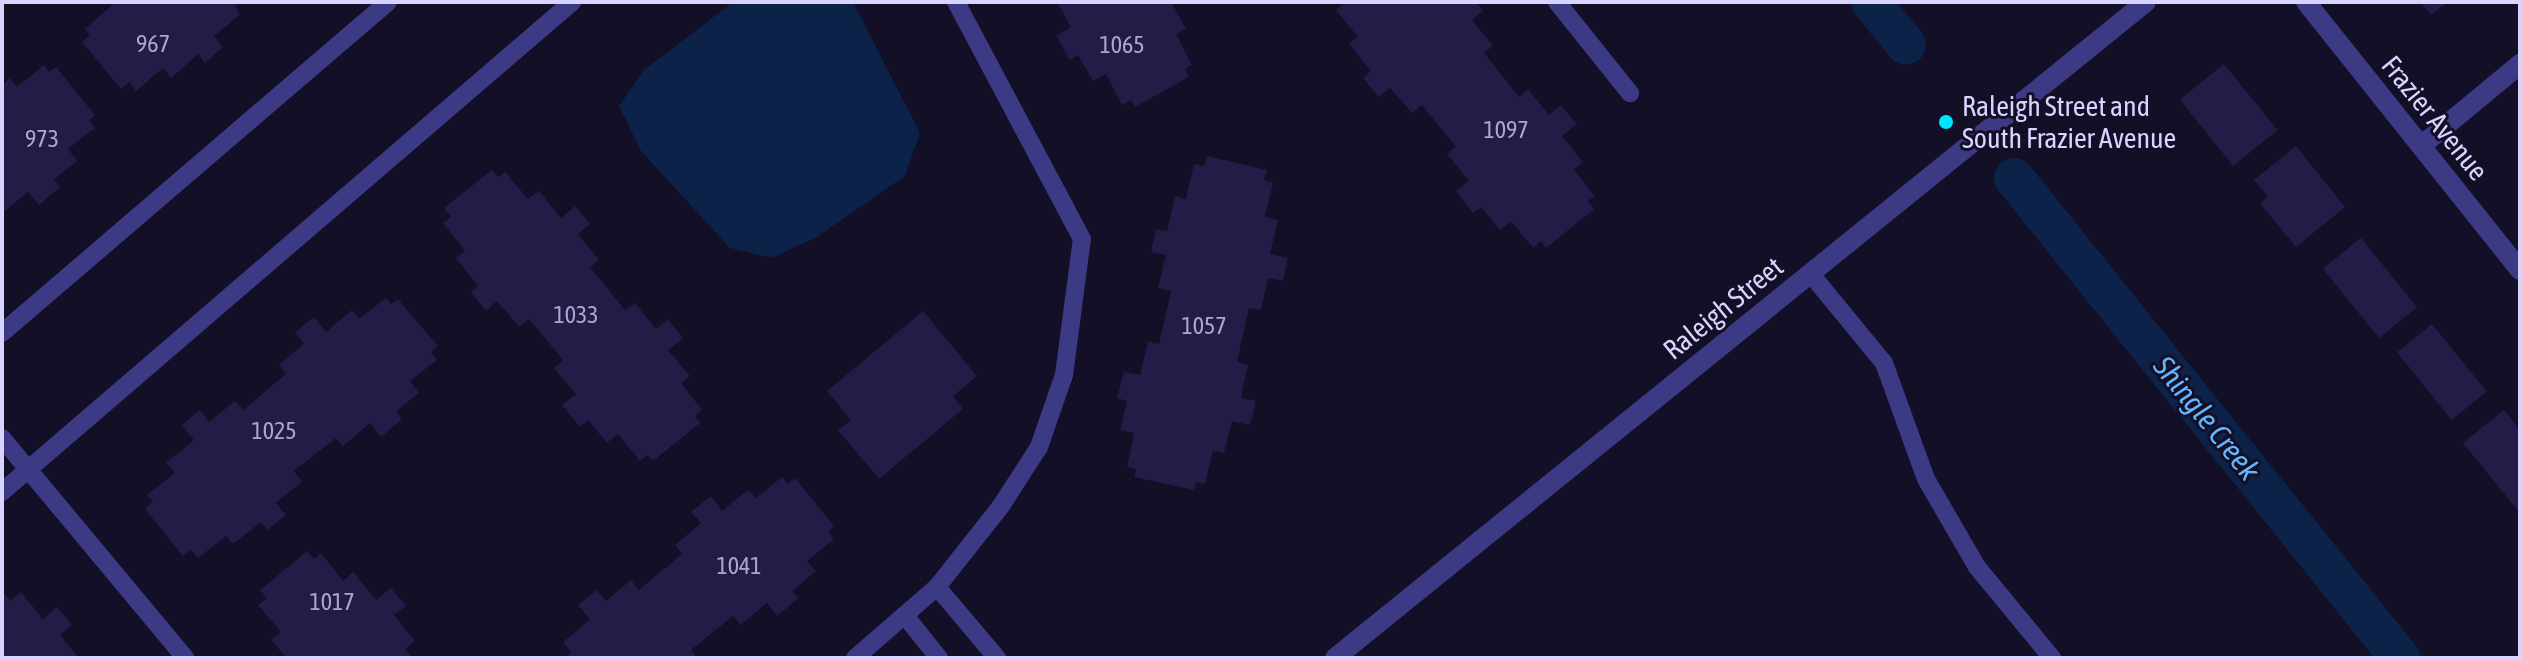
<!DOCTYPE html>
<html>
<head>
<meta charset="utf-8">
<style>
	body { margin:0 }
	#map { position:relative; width:2522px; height:660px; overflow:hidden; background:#130f26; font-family:"Asap Condensed",sans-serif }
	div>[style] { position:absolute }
	.water>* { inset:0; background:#0c2248 }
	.canal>* { height:40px; margin:-20px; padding:0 20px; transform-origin:20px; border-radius:20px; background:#0c2248 }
	.building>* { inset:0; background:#241b47; transform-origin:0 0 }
	.service>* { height:18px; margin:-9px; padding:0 9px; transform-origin:9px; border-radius:9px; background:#3d3a85 }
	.minor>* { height:20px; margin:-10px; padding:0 10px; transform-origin:10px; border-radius:10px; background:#3d3a85 }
	.tertiary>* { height:20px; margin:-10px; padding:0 10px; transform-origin:10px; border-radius:10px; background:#3d3a85 }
	.dots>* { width:22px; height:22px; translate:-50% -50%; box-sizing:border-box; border:4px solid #130f26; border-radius:50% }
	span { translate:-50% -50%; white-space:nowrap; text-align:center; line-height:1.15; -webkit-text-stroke:6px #130f26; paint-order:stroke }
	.number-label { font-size:24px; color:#aca6d1 }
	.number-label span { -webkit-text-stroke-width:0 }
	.poi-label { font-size:28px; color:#d9d4ff }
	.left { translate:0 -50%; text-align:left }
	.street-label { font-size:28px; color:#d9d4ff }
	.water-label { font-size:30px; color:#62b6ff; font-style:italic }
	.frame { position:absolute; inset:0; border:4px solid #d9d4ff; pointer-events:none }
</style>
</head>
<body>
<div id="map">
	<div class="water">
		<i style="clip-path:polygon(733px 2px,853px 2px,920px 133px,905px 176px,817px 237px,772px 258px,730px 248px,641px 151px,619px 106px,644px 70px)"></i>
	</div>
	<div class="canal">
		<i style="left:1871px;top:2px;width:55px;rotate:50.9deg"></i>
		<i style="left:2014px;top:178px;width:616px;rotate:51.19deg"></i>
	</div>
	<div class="building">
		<i style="clip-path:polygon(109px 2px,234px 2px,240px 15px,214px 36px,223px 47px,205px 63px,198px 54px,171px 78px,163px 68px,136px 91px,129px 82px,121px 89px,82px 42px,90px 35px,85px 29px,112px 5px)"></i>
		<i style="clip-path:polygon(1057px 2px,1171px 2px,1186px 29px,1176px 34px,1192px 65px,1185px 69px,1189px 77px,1135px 107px,1131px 100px,1122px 105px,1106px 74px,1093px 81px,1078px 55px,1070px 60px,1056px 36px,1071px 27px)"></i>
		<i style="clip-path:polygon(1346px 2px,1476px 2px,1483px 11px,1472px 20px,1493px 46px,1484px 53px,1519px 97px,1528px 89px,1549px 115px,1561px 105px,1577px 124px,1562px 136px,1583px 162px,1574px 170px,1595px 196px,1588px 201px,1594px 209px,1546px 248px,1541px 241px,1533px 248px,1511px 221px,1500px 230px,1481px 207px,1473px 213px,1456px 191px,1469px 181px,1447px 154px,1456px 147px,1422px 105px,1412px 113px,1390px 88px,1379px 97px,1363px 78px,1371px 71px,1349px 44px,1358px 37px,1336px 10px)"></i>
		<i style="clip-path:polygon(2420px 2px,2448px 2px,2431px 15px)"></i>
		<i style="left:2224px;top:64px;width:85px;height:57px;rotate:51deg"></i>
		<i style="clip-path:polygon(44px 65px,49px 72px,56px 67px,95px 115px,89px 120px,95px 128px,68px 149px,77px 161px,54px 179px,60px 187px,39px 205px,28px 192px,2px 213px,2px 85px,10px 78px,17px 87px)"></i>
		<i style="clip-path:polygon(2296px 146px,2345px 207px,2296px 247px,2260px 203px,2268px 197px,2254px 180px)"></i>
		<i style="clip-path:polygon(1207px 156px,1267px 170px,1264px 180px,1273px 182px,1265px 217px,1278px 220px,1270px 254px,1288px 258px,1283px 281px,1268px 278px,1261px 310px,1249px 308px,1237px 362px,1248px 365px,1241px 398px,1256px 401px,1250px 425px,1232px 421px,1224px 453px,1213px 451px,1205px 484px,1196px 482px,1194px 490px,1134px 477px,1136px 469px,1127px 467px,1134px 433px,1120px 430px,1127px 401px,1117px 398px,1124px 372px,1140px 375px,1148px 341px,1159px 344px,1171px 291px,1158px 288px,1166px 255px,1151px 252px,1156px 229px,1167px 231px,1175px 196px,1186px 199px,1194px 164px,1204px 166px)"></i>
		<i style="clip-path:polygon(492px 170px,498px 177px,505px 172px,528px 199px,539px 191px,561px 218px,575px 206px,590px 224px,578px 234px,599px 260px,590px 267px,625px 310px,635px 303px,656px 329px,668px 319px,683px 338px,668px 350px,690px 376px,681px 383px,702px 410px,695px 416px,700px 423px,653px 461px,647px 455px,640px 461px,618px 434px,607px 443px,588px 420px,580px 427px,562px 405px,576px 394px,554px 368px,563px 360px,529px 319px,519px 327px,497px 301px,486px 311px,471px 292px,478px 286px,456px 258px,465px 251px,443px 223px,451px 217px,444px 208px)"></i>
		<i style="left:2361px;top:238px;width:89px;height:49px;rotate:51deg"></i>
		<i style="clip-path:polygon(386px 298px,391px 304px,398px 299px,438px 346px,431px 352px,437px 360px,410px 381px,419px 393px,396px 411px,402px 419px,381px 437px,370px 423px,343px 446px,336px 438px,294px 471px,302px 482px,276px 503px,286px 515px,267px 530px,261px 522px,233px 544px,226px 536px,198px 558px,191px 550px,183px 556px,145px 509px,153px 502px,147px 495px,175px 473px,166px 463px,194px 440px,182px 425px,200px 410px,209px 422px,235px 401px,243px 410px,286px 374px,279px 365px,304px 344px,295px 332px,314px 317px,326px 332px,352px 310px,359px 319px)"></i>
		<i style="clip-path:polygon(923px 311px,977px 376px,953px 396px,963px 409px,879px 479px,838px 430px,851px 420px,827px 391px)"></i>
		<i style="left:2432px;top:324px;width:87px;height:45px;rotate:51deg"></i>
		<i style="clip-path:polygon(2504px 410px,2520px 430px,2520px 513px,2463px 443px)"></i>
		<i style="clip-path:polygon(782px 477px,788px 484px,795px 478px,834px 526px,828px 531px,834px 539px,807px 561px,816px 571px,792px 591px,799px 598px,777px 616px,767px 603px,740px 625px,733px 616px,691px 650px,697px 658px,564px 658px,571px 652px,563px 642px,590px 619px,578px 605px,597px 590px,606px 601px,631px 580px,639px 590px,682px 554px,675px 545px,701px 523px,691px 512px,711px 496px,722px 511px,748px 490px,756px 498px)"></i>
		<i style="clip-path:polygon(307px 551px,314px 559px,321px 553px,343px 581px,353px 572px,376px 600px,391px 588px,406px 606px,394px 615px,415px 641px,405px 649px,413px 658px,286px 658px,271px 639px,281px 632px,258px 605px,267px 598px,260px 590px)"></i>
		<i style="clip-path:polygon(2px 591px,10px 601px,21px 592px,43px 619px,57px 607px,72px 625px,60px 635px,79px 658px,2px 658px)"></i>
	</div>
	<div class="service">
		<i style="left:1557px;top:2px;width:117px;rotate:51.3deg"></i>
		<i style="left:1810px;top:273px;width:117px;rotate:50.6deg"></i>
		<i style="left:1884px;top:363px;width:123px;rotate:70.1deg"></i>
		<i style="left:1926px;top:479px;width:102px;rotate:59.9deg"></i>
		<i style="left:1977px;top:567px;width:118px;rotate:50.5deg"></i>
		<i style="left:2px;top:333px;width:508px;rotate:-40.61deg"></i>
		<i style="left:2px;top:438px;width:286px;rotate:50.2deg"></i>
		<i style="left:2px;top:492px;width:752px;rotate:-40.68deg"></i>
		<i style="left:937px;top:587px;width:93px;rotate:49.8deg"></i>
		<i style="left:906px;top:617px;width:53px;rotate:51.2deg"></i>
		<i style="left:855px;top:658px;width:108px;rotate:-40.9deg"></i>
		<i style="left:937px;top:587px;width:103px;rotate:-51.7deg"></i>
		<i style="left:1001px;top:506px;width:70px;rotate:-57.2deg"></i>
		<i style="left:1039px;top:447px;width:76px;rotate:-70.9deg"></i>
		<i style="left:1064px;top:375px;width:137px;rotate:-82.5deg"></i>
		<i style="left:1082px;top:239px;width:268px;rotate:-118deg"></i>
	</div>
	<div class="minor">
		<i style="left:2306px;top:2px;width:343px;rotate:51.4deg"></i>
		<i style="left:2421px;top:146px;width:129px;rotate:-39.6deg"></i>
	</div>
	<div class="tertiary">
		<i style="left:1335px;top:658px;width:1043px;rotate:-38.97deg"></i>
	</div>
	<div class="dots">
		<i style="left:1946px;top:122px;background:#00e5ff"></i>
	</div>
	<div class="number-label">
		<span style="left:153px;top:44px">967</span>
		<span style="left:1122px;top:45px">1065</span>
		<span style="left:1506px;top:130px">1097</span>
		<span style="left:42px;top:139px">973</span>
		<span style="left:576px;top:315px">1033</span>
		<span style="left:1204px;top:326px">1057</span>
		<span style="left:274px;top:431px">1025</span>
		<span style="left:739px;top:566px">1041</span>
		<span style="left:332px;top:602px">1017</span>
	</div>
	<div class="poi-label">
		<span class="left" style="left:1962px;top:122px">Raleigh Street and<br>South Frazier Avenue</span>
	</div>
	<div class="street-label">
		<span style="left:2435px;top:118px;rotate:51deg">Frazier Avenue</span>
		<span style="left:1723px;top:308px;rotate:-39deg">Raleigh Street</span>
	</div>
	<div class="water-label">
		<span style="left:2207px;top:418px;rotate:51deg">Shingle Creek</span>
	</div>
	<div class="frame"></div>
</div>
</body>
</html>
